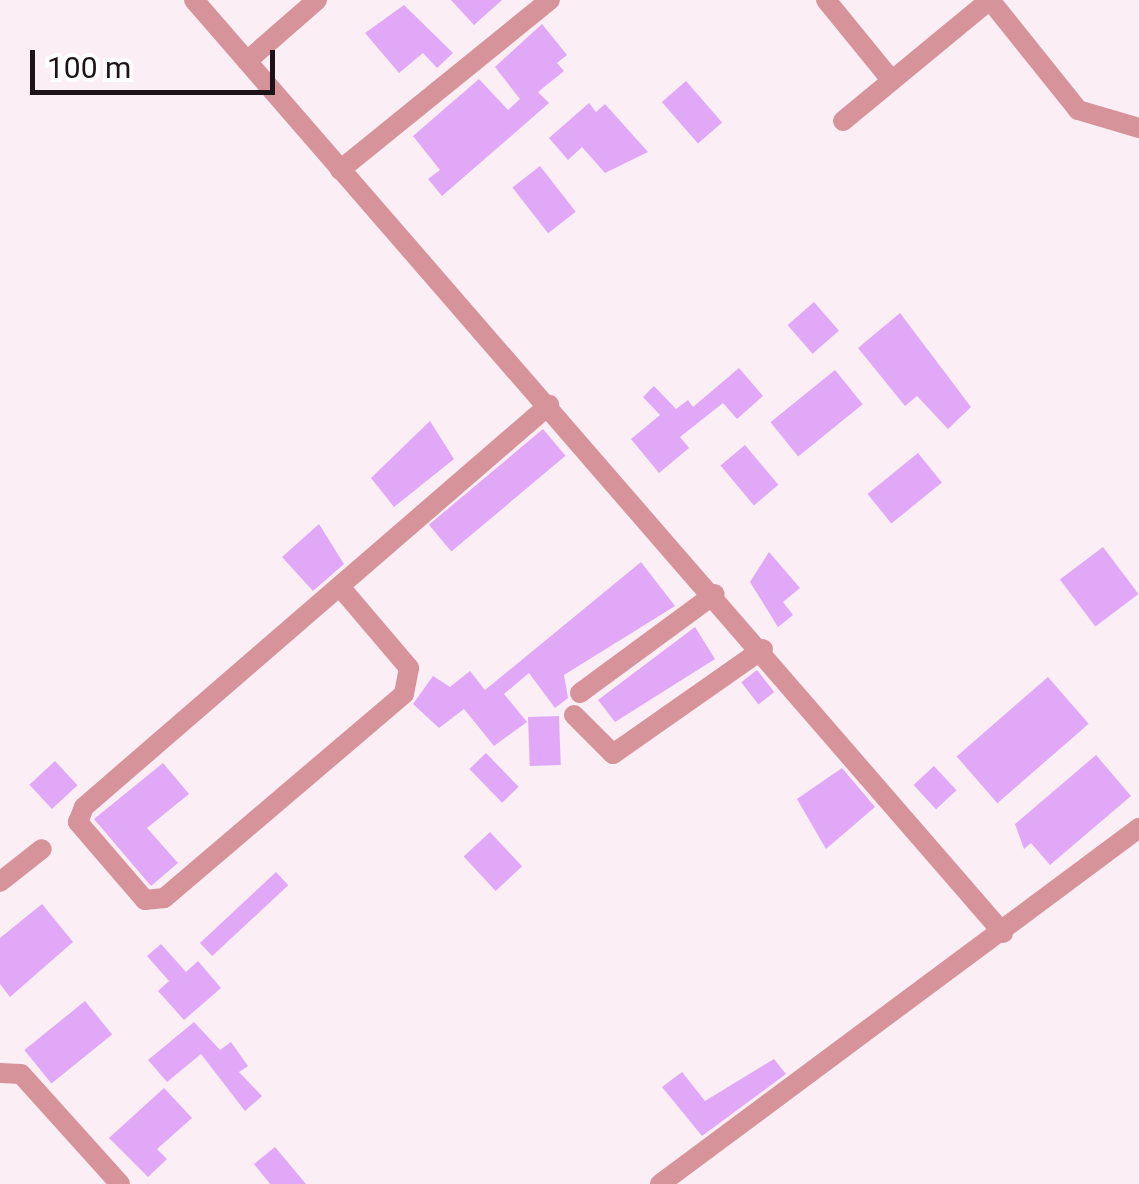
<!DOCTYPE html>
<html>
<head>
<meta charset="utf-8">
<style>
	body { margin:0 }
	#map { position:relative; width:1139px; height:1184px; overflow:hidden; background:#fceef5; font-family:Roboto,sans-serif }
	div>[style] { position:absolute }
	.building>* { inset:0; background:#e0a8f7; transform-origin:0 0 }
	.minor>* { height:20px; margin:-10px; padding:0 10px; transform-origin:10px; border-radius:10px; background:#d7939a }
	span { translate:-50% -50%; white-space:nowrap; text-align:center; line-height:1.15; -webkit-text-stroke:10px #fff; paint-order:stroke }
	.scale { position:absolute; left:30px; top:50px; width:245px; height:45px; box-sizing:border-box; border:5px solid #1e1319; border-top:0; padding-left:12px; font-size:30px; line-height:35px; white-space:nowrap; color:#1e1319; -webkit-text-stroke:8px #fff; paint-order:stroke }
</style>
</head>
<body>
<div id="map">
	<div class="building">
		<i style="clip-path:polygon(451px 0,502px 0,474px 25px)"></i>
		<i style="clip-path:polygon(404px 5px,453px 53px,437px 68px,423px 53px,399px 73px,365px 33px)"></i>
		<i style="clip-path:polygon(542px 24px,567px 55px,557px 63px,564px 71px,538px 92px,549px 103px,442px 196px,428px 179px,440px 170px,413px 136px,479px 79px,508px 110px,520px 99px,495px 67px)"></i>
		<i style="left:686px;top:81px;width:55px;height:32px;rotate:49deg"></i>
		<i style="clip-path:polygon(589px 103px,596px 112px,605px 104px,648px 152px,605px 173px,582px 147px,568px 160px,549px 138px)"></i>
		<i style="left:540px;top:166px;width:58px;height:35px;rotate:52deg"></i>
		<i style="left:814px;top:302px;width:38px;height:35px;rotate:49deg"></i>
		<i style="clip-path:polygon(900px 313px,971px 407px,948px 429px,917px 396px,905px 406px,858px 348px)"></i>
		<i style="clip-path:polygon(739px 368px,763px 396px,737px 419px,723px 403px,680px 437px,689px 448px,659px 473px,631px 439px,660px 415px,643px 397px,654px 386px,676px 409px,688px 400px,693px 407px)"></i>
		<i style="left:835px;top:370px;width:44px;height:83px;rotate:51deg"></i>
		<i style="clip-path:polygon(430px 421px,454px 459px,394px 507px,371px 478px)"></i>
		<i style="left:543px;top:429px;width:35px;height:149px;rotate:50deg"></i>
		<i style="left:745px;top:445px;width:52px;height:32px;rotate:50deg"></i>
		<i style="left:918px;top:453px;width:38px;height:65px;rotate:51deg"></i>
		<i style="clip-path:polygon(319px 524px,344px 564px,313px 591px,282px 557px)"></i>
		<i style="left:1103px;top:547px;width:59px;height:54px;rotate:53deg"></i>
		<i style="clip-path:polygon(769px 552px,800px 588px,783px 602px,793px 615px,778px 627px,750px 582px)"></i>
		<i style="clip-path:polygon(641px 562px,675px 606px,564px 675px,568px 698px,555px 708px,529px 673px,504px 694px,527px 722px,494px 746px,464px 709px,439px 728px,413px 704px,433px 676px,450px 687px,470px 671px,485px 690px)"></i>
		<i style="clip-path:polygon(695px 627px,715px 659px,615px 722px,598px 700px)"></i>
		<i style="left:757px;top:670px;width:28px;height:20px;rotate:52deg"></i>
		<i style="left:1048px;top:677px;width:62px;height:121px;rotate:49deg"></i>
		<i style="left:559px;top:716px;width:49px;height:31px;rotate:88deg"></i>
		<i style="left:486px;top:753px;width:47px;height:23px;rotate:46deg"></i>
		<i style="clip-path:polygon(1096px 755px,1131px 796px,1050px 865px,1031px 843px,1024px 849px,1015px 824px)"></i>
		<i style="left:55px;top:761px;width:33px;height:35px;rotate:47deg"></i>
		<i style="clip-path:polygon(163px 763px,189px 794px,147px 828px,178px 863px,151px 886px,94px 819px)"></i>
		<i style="left:934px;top:766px;width:33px;height:28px;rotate:47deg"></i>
		<i style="clip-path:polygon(842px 768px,875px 807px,826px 849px,797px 799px)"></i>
		<i style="left:490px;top:832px;width:47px;height:36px;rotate:47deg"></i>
		<i style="left:276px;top:872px;width:18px;height:104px;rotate:47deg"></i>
		<i style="clip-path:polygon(42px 904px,73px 942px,10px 997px,0 984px,0 938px)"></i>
		<i style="clip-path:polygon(161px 944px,186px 972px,198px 961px,221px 988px,184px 1020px,158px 991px,169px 981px,147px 956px)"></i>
		<i style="left:85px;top:1001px;width:43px;height:78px;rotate:51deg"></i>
		<i style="clip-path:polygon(194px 1022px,220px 1050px,231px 1042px,248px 1066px,239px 1072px,262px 1096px,245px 1111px,201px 1054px,167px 1082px,148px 1060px)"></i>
		<i style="clip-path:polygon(774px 1059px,786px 1074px,702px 1136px,662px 1087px,682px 1072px,705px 1101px)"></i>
		<i style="clip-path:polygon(164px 1088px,192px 1118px,157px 1149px,167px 1159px,148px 1177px,109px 1138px)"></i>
		<i style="clip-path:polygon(275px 1147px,306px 1184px,270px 1184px,254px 1164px)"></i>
	</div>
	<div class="minor">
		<i style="left:194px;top:0;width:1235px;rotate:49.07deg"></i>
		<i style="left:826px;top:0;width:104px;rotate:50.8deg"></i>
		<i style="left:247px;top:61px;width:93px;rotate:-41.1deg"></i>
		<i style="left:843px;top:121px;width:190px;rotate:-39.5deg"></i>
		<i style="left:990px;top:0;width:141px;rotate:51.3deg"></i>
		<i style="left:1078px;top:110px;width:64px;rotate:16.4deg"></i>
		<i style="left:340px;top:170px;width:270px;rotate:-39deg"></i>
		<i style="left:341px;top:588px;width:105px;rotate:49.6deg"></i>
		<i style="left:409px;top:668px;width:26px;rotate:101deg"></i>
		<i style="left:404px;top:694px;width:315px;rotate:139.6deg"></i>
		<i style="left:164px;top:898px;width:19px;rotate:174deg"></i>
		<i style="left:145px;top:900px;width:103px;rotate:-130.7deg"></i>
		<i style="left:78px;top:822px;width:16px;rotate:-68deg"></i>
		<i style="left:84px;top:807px;width:615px;rotate:-40.84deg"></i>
		<i style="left:580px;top:693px;width:167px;rotate:-36.3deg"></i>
		<i style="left:574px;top:715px;width:55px;rotate:45deg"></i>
		<i style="left:613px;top:754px;width:183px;rotate:-35deg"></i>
		<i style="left:0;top:882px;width:53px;rotate:-38.2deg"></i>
		<i style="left:0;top:1073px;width:21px;rotate:3deg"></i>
		<i style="left:21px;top:1074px;width:148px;rotate:48deg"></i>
		<i style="left:660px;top:1184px;width:597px;rotate:-36.62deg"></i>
	</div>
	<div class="scale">100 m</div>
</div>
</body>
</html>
